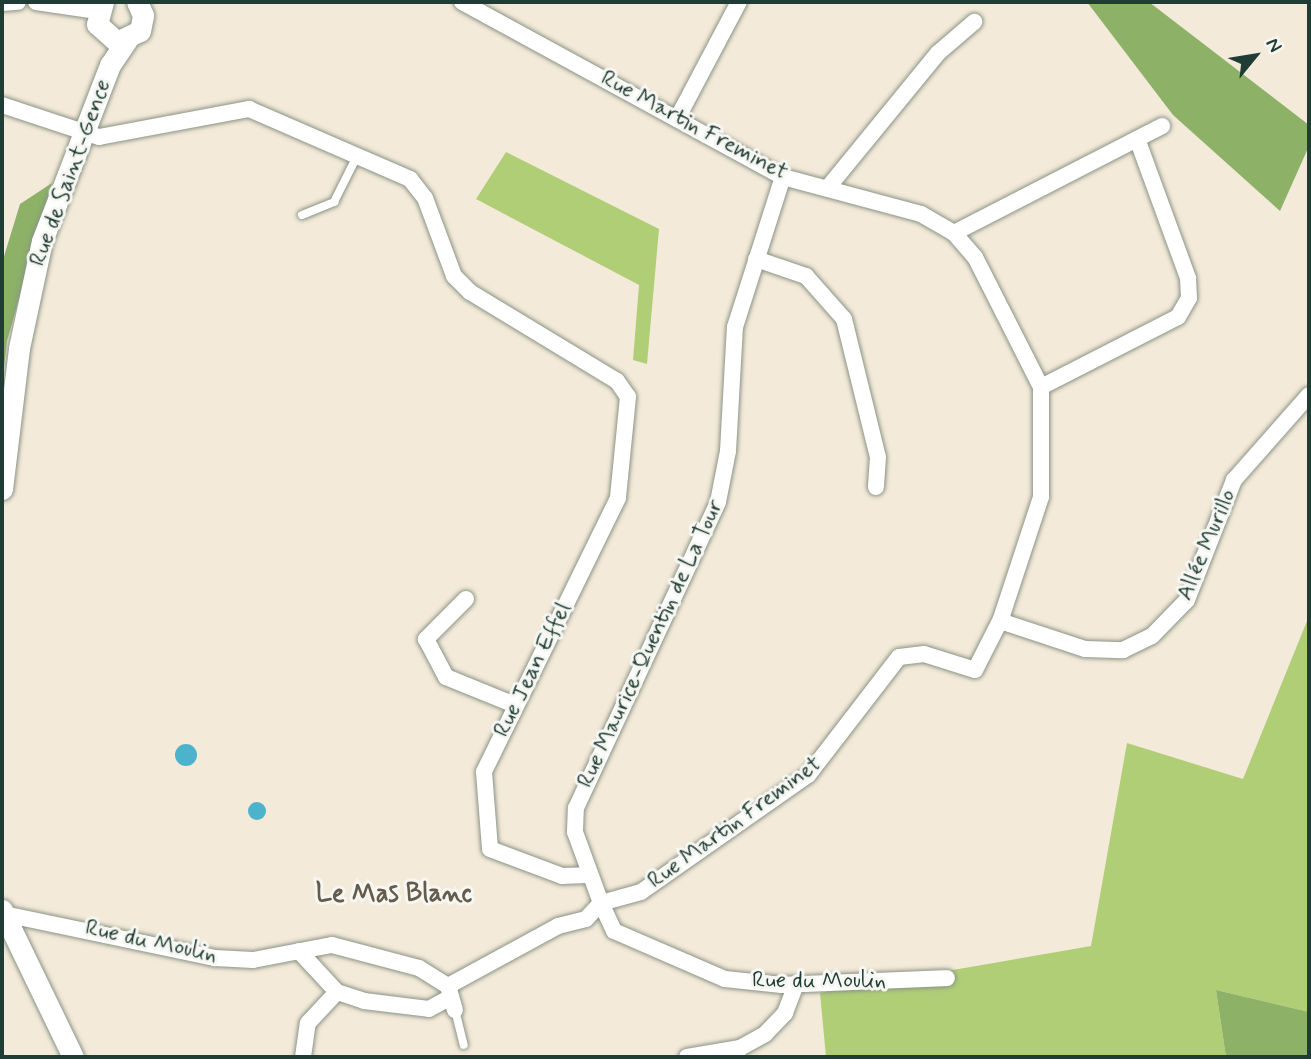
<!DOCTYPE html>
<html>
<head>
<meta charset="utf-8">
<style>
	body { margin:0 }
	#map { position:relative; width:1311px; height:1059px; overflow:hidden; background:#f4ead9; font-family:Mynerve,sans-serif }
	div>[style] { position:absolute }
	.green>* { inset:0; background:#b0ce76 }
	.forest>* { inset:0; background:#8cb167 }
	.water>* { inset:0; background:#4db3cc }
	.round { border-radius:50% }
	.roads { filter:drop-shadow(0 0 2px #8a9486) drop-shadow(0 0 2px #8a9486) }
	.service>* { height:8px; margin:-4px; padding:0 4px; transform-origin:4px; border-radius:4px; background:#fff }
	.minor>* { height:16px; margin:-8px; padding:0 8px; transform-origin:8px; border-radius:8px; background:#fff }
	.tertiary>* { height:21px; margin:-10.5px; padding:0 10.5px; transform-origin:10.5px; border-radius:10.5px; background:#fff }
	span { translate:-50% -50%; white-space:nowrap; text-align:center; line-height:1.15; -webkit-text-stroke:6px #f6f6f2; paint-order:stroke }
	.street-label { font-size:23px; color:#1f3d34 }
	.quarter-label { font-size:26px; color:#655b4b; font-weight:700 }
	.frame { position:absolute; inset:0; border:4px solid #1f3d34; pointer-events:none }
	.north { position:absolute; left:1220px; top:21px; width:70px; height:70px; -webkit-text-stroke:5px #f6f6f2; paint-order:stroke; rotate:60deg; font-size:19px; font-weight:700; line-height:28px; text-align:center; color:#1f3d34 }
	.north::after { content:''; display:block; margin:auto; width:24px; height:32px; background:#1f3d34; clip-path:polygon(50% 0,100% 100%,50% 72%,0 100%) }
</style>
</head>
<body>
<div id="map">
	<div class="green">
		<i style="clip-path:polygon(506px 152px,659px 229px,647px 364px,633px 360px,639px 285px,476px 199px)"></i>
		<i style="clip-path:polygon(1309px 616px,1309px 1012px,1216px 990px,1226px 1057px,826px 1057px,820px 993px,1091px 946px,1127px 743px,1243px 779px)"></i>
	</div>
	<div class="forest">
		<i style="clip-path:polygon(1087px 2px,1149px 2px,1309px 125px,1309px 146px,1280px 211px,1173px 115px)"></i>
		<i style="clip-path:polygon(52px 183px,7px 341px,2px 386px,2px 263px,20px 204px)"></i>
		<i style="clip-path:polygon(1216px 990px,1309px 1012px,1309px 1057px,1226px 1057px)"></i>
	</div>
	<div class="water">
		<i class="round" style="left:175px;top:744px;width:22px;height:22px"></i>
		<i class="round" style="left:248px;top:802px;width:18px;height:18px"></i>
	</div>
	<div class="roads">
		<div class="service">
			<i style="left:302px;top:215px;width:35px;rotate:-22deg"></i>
			<i style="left:334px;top:202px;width:51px;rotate:-63.4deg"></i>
			<i style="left:455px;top:1010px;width:36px;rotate:76deg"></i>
		</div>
		<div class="minor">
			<i style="left:36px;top:2px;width:62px;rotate:8.4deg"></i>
			<i style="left:462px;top:2px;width:366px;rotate:28.6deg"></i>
			<i style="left:783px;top:177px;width:143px;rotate:15deg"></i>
			<i style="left:921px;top:214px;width:38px;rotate:30deg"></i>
			<i style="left:954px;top:233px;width:32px;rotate:49deg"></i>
			<i style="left:975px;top:257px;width:146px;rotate:63.1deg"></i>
			<i style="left:1041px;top:387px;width:110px;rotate:90deg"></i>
			<i style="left:1041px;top:497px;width:128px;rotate:108.2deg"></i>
			<i style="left:1001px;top:619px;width:57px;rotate:117deg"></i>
			<i style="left:975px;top:670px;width:53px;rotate:-162.6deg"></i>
			<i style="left:924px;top:654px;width:25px;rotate:173deg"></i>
			<i style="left:899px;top:657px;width:149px;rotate:127.6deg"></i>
			<i style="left:808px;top:775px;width:204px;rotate:145deg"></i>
			<i style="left:641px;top:892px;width:41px;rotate:164.6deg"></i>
			<i style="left:601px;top:903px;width:76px;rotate:-110.1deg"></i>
			<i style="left:575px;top:832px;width:24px;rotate:-88deg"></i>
			<i style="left:576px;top:808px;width:337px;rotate:-65.1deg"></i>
			<i style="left:718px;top:502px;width:52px;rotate:-78.9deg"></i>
			<i style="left:728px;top:451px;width:124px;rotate:-86.8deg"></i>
			<i style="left:735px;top:327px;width:157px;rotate:-72.3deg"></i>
			<i style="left:2px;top:3px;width:16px;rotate:-4deg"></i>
			<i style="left:2px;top:105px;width:102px;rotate:18.3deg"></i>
			<i style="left:99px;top:137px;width:153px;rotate:-10.6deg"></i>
			<i style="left:249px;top:109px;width:176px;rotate:23.5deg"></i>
			<i style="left:410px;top:179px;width:24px;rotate:52deg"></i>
			<i style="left:425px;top:198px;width:83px;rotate:69.6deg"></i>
			<i style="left:454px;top:276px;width:23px;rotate:45deg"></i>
			<i style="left:470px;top:292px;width:172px;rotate:31.2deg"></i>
			<i style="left:617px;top:381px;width:19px;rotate:55deg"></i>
			<i style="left:628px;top:397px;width:101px;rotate:95.7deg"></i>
			<i style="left:618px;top:498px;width:305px;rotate:116.1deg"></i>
			<i style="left:484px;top:772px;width:77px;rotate:85.5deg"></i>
			<i style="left:490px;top:849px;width:77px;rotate:20.6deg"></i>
			<i style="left:562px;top:876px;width:25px;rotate:-2deg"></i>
			<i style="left:677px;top:119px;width:132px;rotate:-62.1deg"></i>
			<i style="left:830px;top:185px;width:171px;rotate:-50.7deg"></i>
			<i style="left:938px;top:53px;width:48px;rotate:-40.7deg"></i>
			<i style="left:954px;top:233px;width:234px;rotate:-27.2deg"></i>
			<i style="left:756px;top:259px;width:53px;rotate:18.8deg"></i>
			<i style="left:806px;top:276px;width:57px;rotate:48.5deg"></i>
			<i style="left:844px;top:319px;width:142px;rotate:76.2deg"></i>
			<i style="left:878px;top:457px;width:30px;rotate:94deg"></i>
			<i style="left:1041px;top:387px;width:154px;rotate:-27.1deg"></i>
			<i style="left:1178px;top:317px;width:22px;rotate:-60deg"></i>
			<i style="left:1189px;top:298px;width:20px;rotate:-93deg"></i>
			<i style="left:1188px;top:278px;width:148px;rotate:-110.1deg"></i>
			<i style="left:466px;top:599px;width:57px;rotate:135deg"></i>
			<i style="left:426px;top:639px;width:43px;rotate:62.2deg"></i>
			<i style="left:446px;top:677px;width:74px;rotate:22.1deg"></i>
			<i style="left:1000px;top:621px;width:89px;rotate:18.2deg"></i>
			<i style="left:1085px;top:649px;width:38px;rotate:2deg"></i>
			<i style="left:1123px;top:650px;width:32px;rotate:-26deg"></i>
			<i style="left:1152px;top:636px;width:50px;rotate:-45.8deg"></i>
			<i style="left:1187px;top:600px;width:129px;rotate:-68.6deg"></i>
			<i style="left:1234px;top:480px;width:113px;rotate:-48.6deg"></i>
			<i style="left:4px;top:914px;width:216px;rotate:11.8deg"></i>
			<i style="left:215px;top:958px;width:38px;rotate:3deg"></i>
			<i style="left:253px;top:960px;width:80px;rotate:-10.8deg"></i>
			<i style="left:332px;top:945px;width:90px;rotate:14.8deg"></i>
			<i style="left:419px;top:968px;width:34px;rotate:32deg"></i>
			<i style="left:448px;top:986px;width:25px;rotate:74deg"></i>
			<i style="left:299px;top:951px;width:56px;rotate:47.2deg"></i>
			<i style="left:337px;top:992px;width:28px;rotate:18deg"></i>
			<i style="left:364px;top:1001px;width:65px;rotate:7deg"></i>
			<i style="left:429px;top:1009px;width:25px;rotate:-29deg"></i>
			<i style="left:448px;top:986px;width:125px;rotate:-28.6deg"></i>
			<i style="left:558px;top:926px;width:29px;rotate:-14deg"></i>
			<i style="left:586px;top:919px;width:22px;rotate:-47deg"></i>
			<i style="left:601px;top:903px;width:31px;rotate:65deg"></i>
			<i style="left:614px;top:931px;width:121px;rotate:23.4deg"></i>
			<i style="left:725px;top:979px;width:57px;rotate:6deg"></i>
			<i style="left:782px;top:985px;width:165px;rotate:-2.4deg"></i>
			<i style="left:303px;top:1057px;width:34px;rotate:-82deg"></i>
			<i style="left:308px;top:1023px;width:42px;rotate:-46.9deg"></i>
			<i style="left:687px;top:1057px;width:54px;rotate:-9.6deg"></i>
			<i style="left:740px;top:1048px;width:29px;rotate:-29deg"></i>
			<i style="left:765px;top:1034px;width:29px;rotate:-46deg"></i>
			<i style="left:785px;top:1013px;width:30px;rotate:-69deg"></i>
		</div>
		<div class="tertiary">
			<i style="left:103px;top:2px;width:23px;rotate:105deg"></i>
			<i style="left:97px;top:24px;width:27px;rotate:42deg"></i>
			<i style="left:117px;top:42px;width:25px;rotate:-26deg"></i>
			<i style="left:140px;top:31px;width:16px;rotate:-79deg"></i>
			<i style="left:143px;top:15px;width:14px;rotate:-115deg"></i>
			<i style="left:2px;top:489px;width:142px;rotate:-83.1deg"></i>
			<i style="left:19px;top:348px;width:109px;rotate:-77.9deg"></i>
			<i style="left:42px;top:241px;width:189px;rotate:-68.9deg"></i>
			<i style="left:110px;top:65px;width:30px;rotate:-56deg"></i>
			<i style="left:2px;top:910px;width:163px;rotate:64.2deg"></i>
		</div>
	</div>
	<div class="street-label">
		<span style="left:694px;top:126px;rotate:28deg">Rue Martin Freminet</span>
		<span style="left:71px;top:173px;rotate:-70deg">Rue de Saint-Gence</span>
		<span style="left:1207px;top:545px;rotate:-67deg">Allée Murillo</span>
		<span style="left:651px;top:644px;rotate:-65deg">Rue Maurice-Quentin de La Tour</span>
		<span style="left:533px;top:670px;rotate:-64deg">Rue Jean Effel</span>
		<span style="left:735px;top:823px;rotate:-36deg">Rue Martin Freminet</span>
		<span style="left:151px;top:942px;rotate:12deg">Rue du Moulin</span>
		<span style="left:819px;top:981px">Rue du Moulin</span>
	</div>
	<div class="quarter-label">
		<span style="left:394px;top:895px">Le Mas Blanc</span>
	</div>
	<div class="frame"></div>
	<div class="north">N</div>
</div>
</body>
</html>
